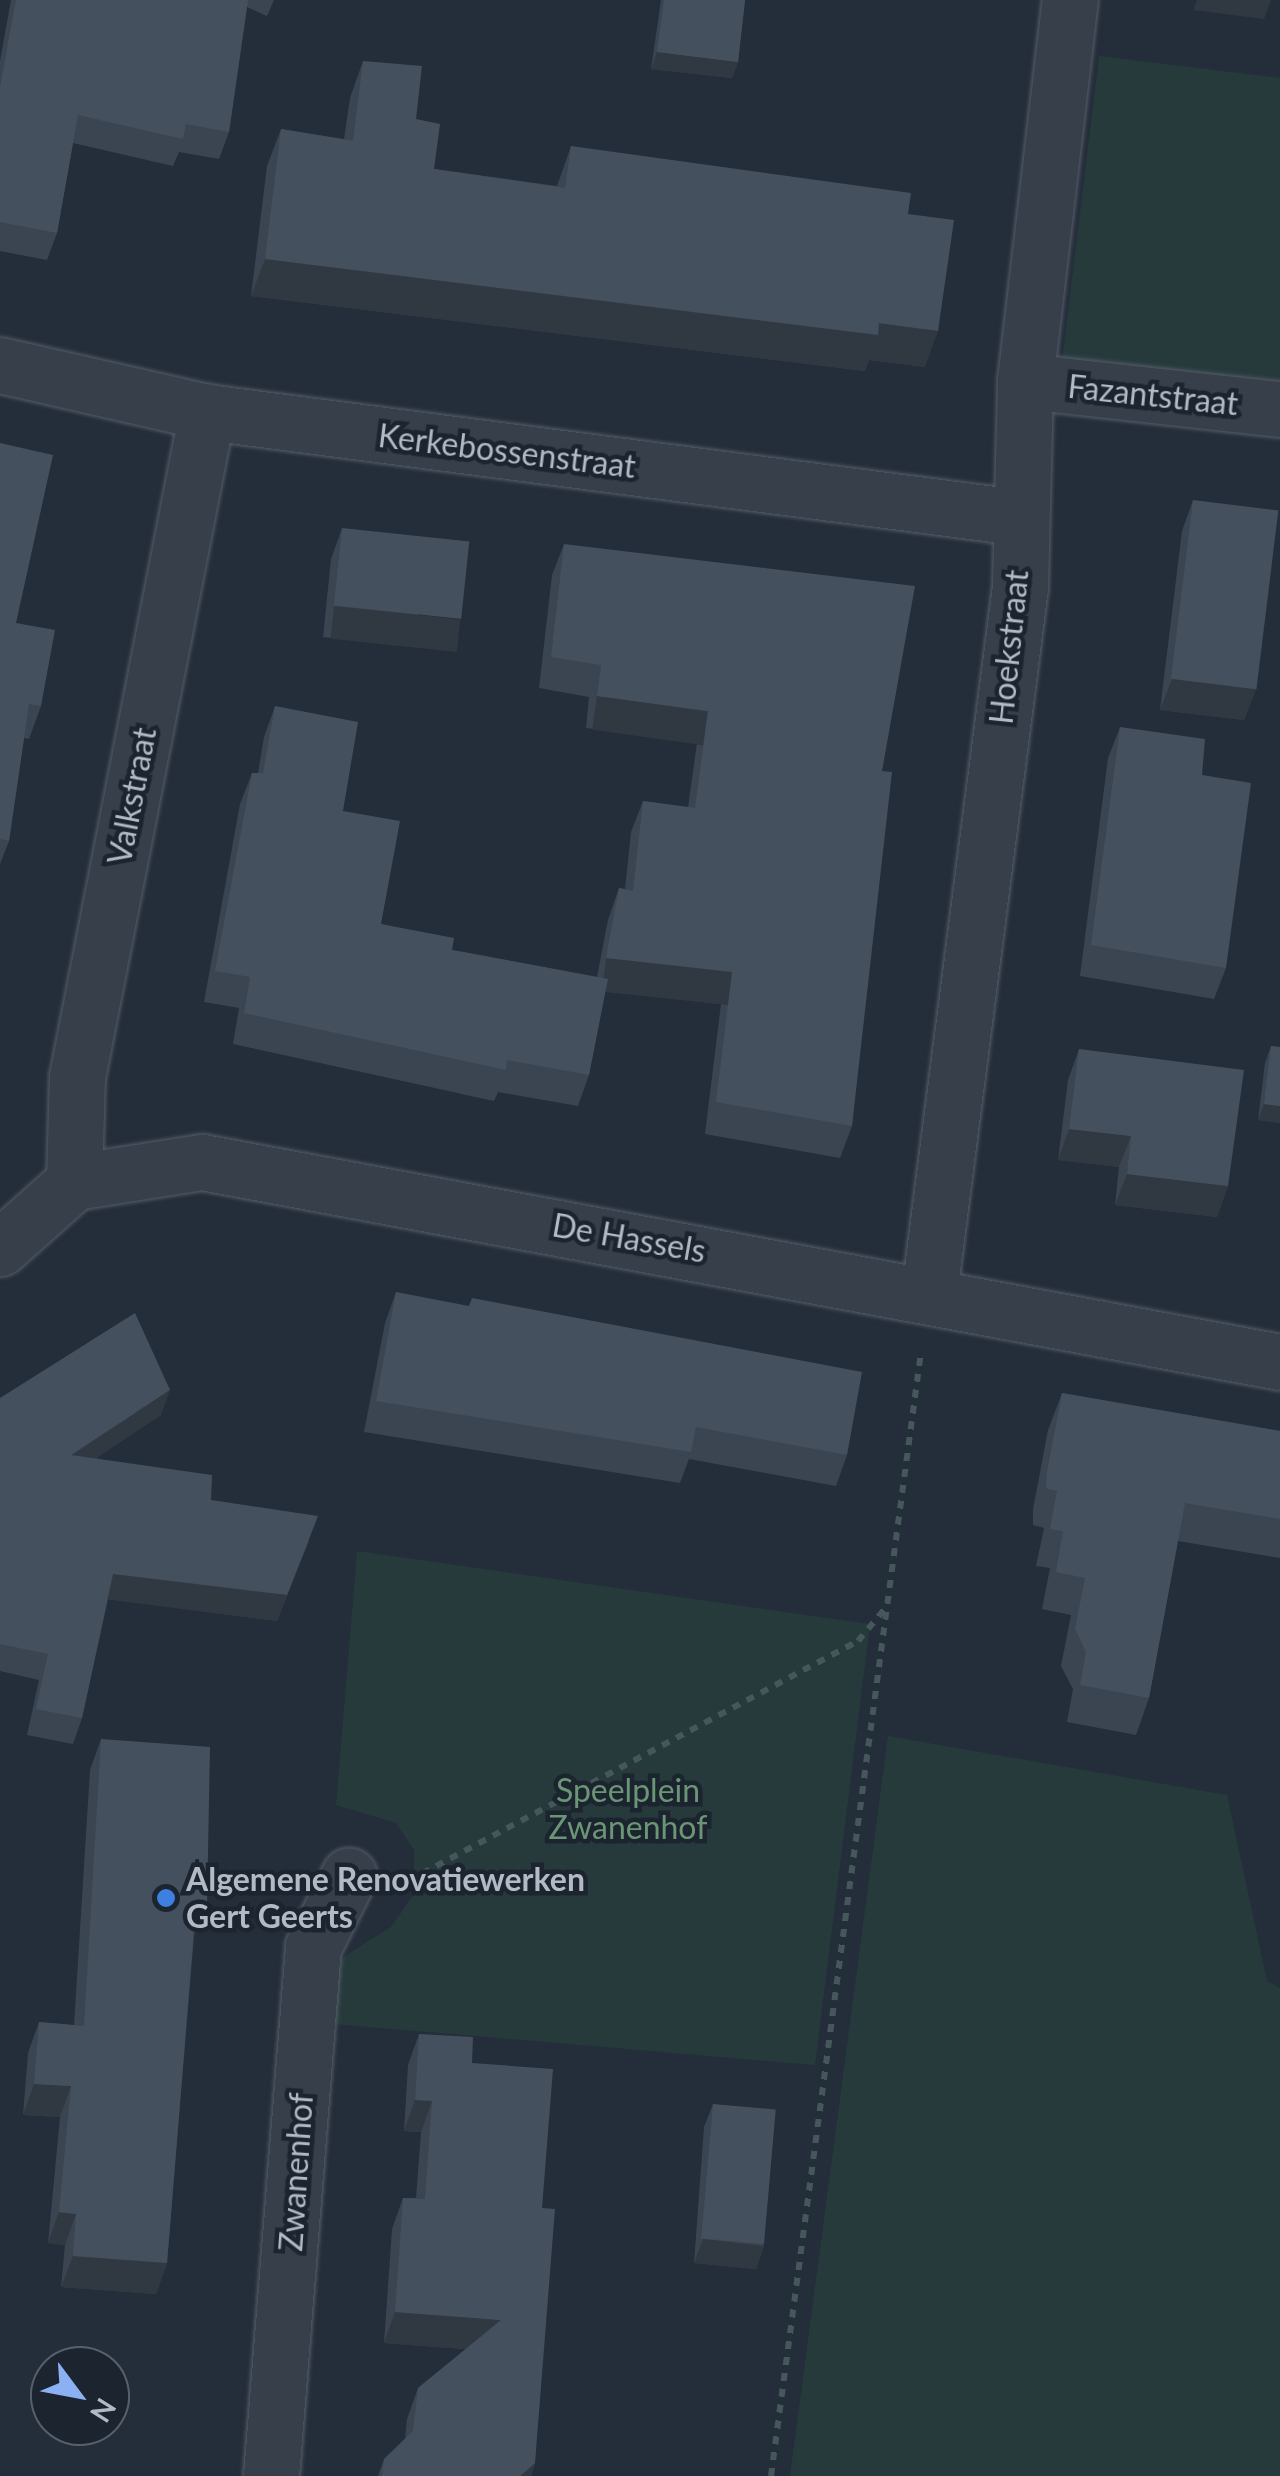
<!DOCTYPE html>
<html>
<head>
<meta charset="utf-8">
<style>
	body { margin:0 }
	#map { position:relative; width:1280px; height:2476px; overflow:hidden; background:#242d3a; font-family:Lato,sans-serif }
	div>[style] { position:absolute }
	.green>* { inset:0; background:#263a3c }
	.path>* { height:6px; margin-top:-3px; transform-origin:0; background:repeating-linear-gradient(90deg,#45575a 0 8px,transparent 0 16px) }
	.roads { filter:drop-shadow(0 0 2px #555d68) drop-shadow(0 0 2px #555d68) }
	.minor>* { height:55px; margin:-27.5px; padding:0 27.5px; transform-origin:27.5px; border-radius:27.5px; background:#373f4a }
	.wall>* { inset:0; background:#3b4551 }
	.shaded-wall>* { inset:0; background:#303842; transform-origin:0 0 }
	.building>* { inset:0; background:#45505e; transform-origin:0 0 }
	.dots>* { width:28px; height:28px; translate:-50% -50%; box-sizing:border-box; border:5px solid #1c242f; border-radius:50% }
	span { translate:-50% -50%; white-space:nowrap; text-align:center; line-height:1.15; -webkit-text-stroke:9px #1c242f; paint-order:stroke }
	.street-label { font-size:32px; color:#b2bac6 }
	.park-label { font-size:32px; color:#6b9675 }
	.poi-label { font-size:32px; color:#b2bac6; font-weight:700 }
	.left { translate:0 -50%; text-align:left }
	.north { position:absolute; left:30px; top:2346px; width:100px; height:100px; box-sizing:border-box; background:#1c242f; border:2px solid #58606b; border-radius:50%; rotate:122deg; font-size:28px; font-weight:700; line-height:40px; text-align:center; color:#b2bac6 }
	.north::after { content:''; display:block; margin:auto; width:35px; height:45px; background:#8bb1f2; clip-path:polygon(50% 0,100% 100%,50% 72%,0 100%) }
</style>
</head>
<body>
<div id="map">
	<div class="green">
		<i style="clip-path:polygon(1099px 56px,1280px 78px,1280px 381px,1062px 361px)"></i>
		<i style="clip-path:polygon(357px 1551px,870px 1624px,815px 2065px,334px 2024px,339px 1960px,391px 1927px,414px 1894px,414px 1850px,396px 1823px,336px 1805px)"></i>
		<i style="clip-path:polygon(888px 1736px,1227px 1795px,1267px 1981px,1280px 1988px,1280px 2476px,790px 2476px)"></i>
	</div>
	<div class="path">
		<i style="left:408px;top:1881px;width:510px;rotate:-28.07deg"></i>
		<i style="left:858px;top:1641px;width:47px;rotate:-50.2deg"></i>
		<i style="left:771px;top:2476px;width:1134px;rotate:-82.4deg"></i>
	</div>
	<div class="roads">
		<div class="minor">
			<i style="left:0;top:365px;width:212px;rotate:12.8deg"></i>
			<i style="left:207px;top:412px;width:817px;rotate:7.39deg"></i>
			<i style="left:1025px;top:381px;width:257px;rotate:6.3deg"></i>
			<i style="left:74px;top:1182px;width:105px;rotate:-88.4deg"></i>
			<i style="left:77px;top:1077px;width:678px;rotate:-78.94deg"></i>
			<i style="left:0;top:1248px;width:99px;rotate:-41.7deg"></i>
			<i style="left:74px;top:1182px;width:130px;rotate:-8.9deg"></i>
			<i style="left:202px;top:1162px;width:1096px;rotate:10.51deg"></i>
			<i style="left:929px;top:1292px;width:711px;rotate:-82.65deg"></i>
			<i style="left:1020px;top:587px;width:206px;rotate:-88.6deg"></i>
			<i style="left:1025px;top:381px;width:384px;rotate:-83.3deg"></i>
			<i style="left:271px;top:2476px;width:531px;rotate:-85.46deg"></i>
			<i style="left:313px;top:1947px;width:80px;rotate:-63.4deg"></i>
		</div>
	</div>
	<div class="wall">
		<i style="clip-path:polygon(11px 0,274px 0,267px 16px,247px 7px,229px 132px,219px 159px,179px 152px,173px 166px,73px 143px,57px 233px,47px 260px,0 251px,0 61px)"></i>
		<i style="clip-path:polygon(661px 0,745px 0,738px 62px,732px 78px,651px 69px)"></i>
		<i style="clip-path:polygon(363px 61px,416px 119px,434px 169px,557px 186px,571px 146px,908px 214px,925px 367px,869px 360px,865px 371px,251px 296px,267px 166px,281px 129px,344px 139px,350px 98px)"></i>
		<i style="clip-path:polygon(0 443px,16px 623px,41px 706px,29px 739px,24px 738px,9px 841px,0 864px)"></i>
		<i style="clip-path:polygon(1193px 500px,1256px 689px,1244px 720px,1160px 710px,1182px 531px)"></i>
		<i style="clip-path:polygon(342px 528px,449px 650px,323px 637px,331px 559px)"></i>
		<i style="clip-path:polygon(564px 544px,882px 771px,852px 1126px,840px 1158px,705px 1134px,721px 1004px,605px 991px,589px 1075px,578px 1106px,498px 1092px,494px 1101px,233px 1044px,239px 1008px,204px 1002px,240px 804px,252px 773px,258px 773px,264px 737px,275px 706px,343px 811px,381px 924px,452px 950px,597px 977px,608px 920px,619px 888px,625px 889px,631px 832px,643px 801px,688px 807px,697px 743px,586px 728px,589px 697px,539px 688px,552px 575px)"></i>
		<i style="clip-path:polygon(1120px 727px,1202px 775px,1226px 968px,1214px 999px,1080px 976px,1108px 758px)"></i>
		<i style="clip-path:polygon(1271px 1046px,1280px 1047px,1280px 1123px,1258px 1120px,1265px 1063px)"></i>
		<i style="clip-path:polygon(1079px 1049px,1228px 1186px,1217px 1217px,1115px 1205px,1119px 1167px,1058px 1160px,1068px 1080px)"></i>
		<i style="clip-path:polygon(396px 1292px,847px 1455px,836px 1486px,689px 1459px,680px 1483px,364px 1432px,385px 1323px)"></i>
		<i style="clip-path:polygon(1062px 1393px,1280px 1431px,1280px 1558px,1178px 1541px,1149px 1698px,1136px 1735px,1067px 1722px,1073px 1689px,1061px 1666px,1071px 1615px,1042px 1609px,1050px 1568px,1036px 1566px,1044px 1528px,1033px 1525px,1033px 1509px,1048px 1430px)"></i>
		<i style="clip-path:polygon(0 1398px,161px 1415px,96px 1458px,211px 1500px,309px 1541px,277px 1621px,108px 1599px,82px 1718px,73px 1744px,27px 1735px,39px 1680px,0 1671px)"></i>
		<i style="clip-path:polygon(101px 1739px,195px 1936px,194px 1936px,167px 2263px,156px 2294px,61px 2287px,65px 2245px,48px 2243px,60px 2117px,23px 2115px,28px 2053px,39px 2022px,74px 2025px,90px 1770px)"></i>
		<i style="clip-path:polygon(419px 2034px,472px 2063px,542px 2208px,535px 2463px,531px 2476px,378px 2476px,384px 2459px,405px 2439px,407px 2419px,418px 2388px,466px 2349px,384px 2343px,392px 2229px,403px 2198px,416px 2198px,421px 2132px,404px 2131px,408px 2065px)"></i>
		<i style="clip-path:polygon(713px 2104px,764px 2246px,756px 2269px,694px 2263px,704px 2127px)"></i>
	</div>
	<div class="shaded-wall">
		<i style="clip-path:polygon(1197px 0,1271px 0,1264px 19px,1193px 10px)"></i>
		<i style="clip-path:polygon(657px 52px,738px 62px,732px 78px,651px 69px)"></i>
		<i style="clip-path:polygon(265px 259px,879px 323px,938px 331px,925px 367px,869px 360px,865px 371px,251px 296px)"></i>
		<i style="left:334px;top:606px;width:127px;height:33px;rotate:6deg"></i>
		<i style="clip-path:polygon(1172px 679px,1256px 689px,1244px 720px,1160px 710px)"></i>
		<i style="left:597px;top:696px;width:112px;height:34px;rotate:8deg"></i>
		<i style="left:606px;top:958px;width:127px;height:34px;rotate:6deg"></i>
		<i style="clip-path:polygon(1264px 1104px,1280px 1106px,1280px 1123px,1258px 1120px)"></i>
		<i style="clip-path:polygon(1069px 1129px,1131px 1136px,1119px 1167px,1058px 1160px)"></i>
		<i style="clip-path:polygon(1127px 1174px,1228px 1186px,1217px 1217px,1115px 1205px)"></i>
		<i style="clip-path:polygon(170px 1390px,161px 1415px,62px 1480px,71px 1455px)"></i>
		<i style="clip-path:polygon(318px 1516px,277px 1621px,104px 1599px,113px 1574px)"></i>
		<i style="clip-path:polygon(196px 1904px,207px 1905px,195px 1936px,185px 1935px)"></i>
		<i style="clip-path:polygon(34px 2084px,71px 2086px,60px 2117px,23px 2115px)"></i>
		<i style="clip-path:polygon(415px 2100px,432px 2101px,421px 2132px,404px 2131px)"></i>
		<i style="clip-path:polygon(59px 2212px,76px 2214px,65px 2245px,48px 2243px)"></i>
		<i style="clip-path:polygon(703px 2239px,764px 2246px,756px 2269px,694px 2263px)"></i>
		<i style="clip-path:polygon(73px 2256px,167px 2263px,156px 2294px,61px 2287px)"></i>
		<i style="clip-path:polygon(395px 2312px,501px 2320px,490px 2351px,384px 2343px)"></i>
		<i style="clip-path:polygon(535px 2463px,531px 2476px,520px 2476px)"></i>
	</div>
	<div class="building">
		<i style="clip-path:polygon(16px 0,248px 0,229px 132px,186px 124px,183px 139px,78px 115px,57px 233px,0 222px,0 87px)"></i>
		<i style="clip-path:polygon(664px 0,745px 0,738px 62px,657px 52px)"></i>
		<i style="clip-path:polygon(363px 61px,422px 66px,416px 119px,440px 124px,434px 169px,565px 188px,571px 146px,911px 193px,908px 214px,954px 220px,938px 331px,879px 323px,878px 335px,265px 259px,281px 129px,353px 141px)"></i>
		<i style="clip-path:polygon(0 443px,53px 455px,16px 623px,55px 630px,41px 706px,29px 704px,9px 841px,0 839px)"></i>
		<i style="left:1193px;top:500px;width:86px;height:180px;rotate:7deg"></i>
		<i style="left:342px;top:528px;width:128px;height:78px;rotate:6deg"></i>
		<i style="clip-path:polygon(564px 544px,915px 586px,882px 771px,892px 772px,852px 1126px,716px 1102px,732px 972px,606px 958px,619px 888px,633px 891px,643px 801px,695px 808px,708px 711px,597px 696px,601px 665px,551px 657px)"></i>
		<i style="clip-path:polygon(275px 706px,358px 722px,343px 811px,400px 821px,381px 924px,454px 938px,452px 950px,608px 979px,589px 1075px,507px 1060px,506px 1070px,244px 1013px,250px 977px,215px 971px,252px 773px,263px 773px)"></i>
		<i style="clip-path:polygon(1120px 727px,1205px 739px,1202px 775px,1251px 783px,1226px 968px,1091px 945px)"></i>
		<i style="clip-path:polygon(1271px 1046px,1280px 1047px,1280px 1106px,1264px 1104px)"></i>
		<i style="clip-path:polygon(1079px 1049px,1244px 1070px,1228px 1186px,1127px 1174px,1131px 1136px,1069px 1129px)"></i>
		<i style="clip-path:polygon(396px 1292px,469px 1306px,472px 1298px,862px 1372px,847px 1455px,696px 1427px,691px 1452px,376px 1401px)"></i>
		<i style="clip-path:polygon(135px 1313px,170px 1390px,71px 1455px,212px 1475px,211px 1500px,318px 1516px,287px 1595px,113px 1574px,82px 1718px,36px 1709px,48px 1654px,0 1644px,0 1398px)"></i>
		<i style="clip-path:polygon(1062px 1393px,1280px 1431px,1280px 1519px,1185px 1503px,1149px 1698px,1080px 1685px,1086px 1652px,1075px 1629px,1085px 1578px,1056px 1572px,1063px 1531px,1050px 1529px,1057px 1491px,1046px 1488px,1047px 1472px)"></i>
		<i style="clip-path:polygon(101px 1739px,210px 1747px,207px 1905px,196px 1904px,167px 2263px,73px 2256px,76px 2214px,59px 2212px,71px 2086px,34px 2084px,39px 2022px,84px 2026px)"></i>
		<i style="clip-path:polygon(419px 2034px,473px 2037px,472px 2063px,553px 2069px,542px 2208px,555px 2209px,535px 2463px,520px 2476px,382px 2476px,384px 2459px,413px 2431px,418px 2388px,501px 2320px,395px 2312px,403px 2198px,425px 2199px,432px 2101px,415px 2100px)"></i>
		<i style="left:713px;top:2104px;width:63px;height:135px;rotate:5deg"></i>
	</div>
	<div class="dots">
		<i style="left:166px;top:1898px;background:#3f7fe0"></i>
	</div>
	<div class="street-label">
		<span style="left:1153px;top:395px;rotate:6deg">Fazantstraat</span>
		<span style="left:507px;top:451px;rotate:7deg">Kerkebossenstraat</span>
		<span style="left:1009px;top:647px;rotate:-84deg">Hoekstraat</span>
		<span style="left:132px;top:796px;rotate:-79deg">Valkstraat</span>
		<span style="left:629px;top:1238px;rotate:10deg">De Hassels</span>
		<span style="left:296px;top:2172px;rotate:-86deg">Zwanenhof</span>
	</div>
	<div class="park-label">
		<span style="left:628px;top:1809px">Speelplein<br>Zwanenhof</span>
	</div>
	<div class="poi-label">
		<span class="left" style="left:186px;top:1898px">Algemene Renovatiewerken<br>Gert Geerts</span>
	</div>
	<div class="north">N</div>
</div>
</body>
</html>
